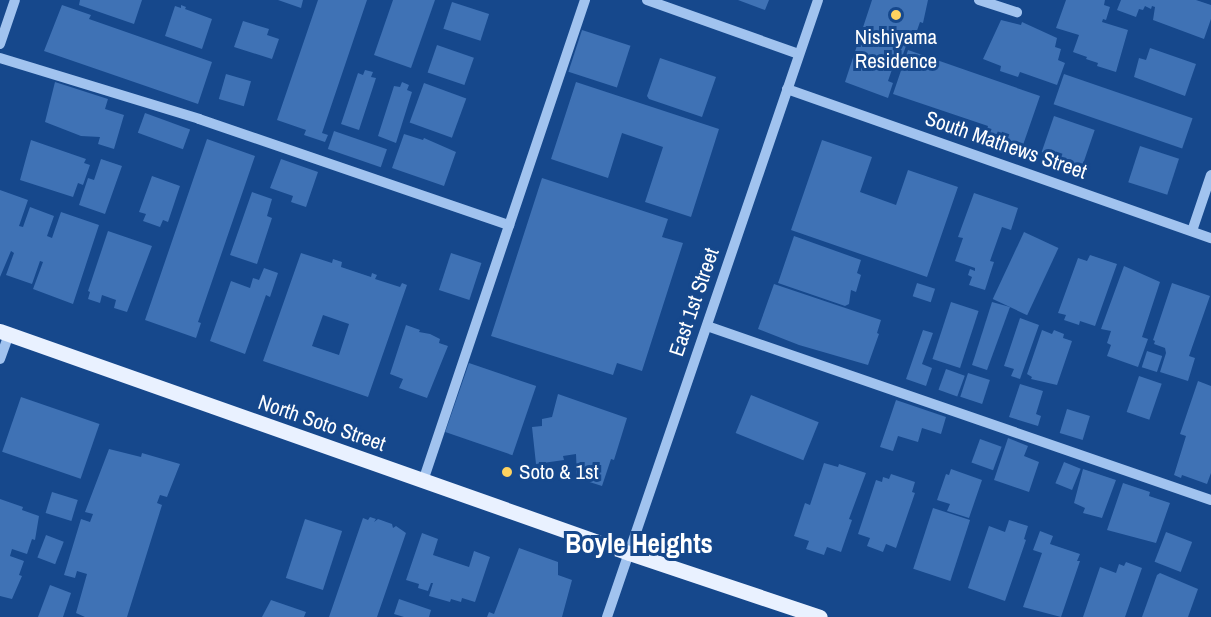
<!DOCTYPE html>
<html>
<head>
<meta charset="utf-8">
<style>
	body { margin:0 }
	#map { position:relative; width:1211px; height:617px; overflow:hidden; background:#16488c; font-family:"Archivo Narrow",sans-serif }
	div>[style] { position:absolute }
	.building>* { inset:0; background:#3f72b5; transform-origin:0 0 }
	.minor>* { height:10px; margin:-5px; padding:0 5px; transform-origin:5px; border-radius:5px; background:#a1c3ef }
	.major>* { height:15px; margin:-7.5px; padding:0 7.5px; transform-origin:7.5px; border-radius:7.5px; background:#e9f1ff }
	.dots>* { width:16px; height:16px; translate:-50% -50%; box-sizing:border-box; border:3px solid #16488c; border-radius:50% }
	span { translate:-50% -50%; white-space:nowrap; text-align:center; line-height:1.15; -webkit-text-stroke:6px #16488c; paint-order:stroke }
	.poi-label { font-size:21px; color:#fff }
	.left { translate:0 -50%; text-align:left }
	.street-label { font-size:21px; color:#fff }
	.district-label { font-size:27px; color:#fff; font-weight:700 }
</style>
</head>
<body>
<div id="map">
	<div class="building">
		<i style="clip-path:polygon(80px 0,142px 0,134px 24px,79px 5px)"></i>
		<i style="clip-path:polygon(278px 0,303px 0,301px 8px)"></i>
		<i style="clip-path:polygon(318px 0,367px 0,322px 133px,328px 135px,325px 142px,304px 135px,306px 130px,277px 120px)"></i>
		<i style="clip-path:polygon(393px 0,435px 0,411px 68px,374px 55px)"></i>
		<i style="clip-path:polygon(738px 0,769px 0,765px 10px)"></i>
		<i style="clip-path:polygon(872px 0,928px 0,923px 23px,920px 22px,913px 42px,894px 35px,907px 43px,901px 60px,896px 58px,888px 81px,893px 83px,888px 98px,845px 82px)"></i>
		<i style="clip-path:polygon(1066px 0,1105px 0,1104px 5px,1110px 7px,1106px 20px,1103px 19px,1102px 22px,1128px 30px,1116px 72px,1097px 66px,1098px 63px,1086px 59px,1087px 57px,1073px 52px,1079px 35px,1056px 28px)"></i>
		<i style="clip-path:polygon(1121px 0,1196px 0,1211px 5px,1211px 19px,1204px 39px,1153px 20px,1155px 7px,1152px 6px,1151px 9px,1145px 6px,1143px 10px,1139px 9px,1136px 17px,1117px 10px)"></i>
		<i style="left:452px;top:2px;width:39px;height:28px;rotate:18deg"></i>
		<i style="clip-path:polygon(62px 5px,91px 15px,89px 19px,212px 62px,198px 104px,44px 51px)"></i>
		<i style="clip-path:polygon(181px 5px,186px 7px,185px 9px,212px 19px,202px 49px,165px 36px,175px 6px,181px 8px)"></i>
		<i style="clip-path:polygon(1001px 20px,1021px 25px,1022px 22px,1057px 38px,1055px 47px,1061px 49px,1058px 60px,1065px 63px,1057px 85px,1020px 72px,1018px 77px,1000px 71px,1001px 66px,983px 59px)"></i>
		<i style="clip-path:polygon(243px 21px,269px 29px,267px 35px,279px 39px,272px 59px,234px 47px)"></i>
		<i style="left:582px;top:30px;width:51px;height:44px;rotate:18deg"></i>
		<i style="left:437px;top:45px;width:39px;height:29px;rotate:19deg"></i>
		<i style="clip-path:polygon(1150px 48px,1196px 64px,1185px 96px,1134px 77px,1139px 58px,1146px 60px)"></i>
		<i style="clip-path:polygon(908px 50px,1040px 96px,1023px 145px,986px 132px,988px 126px,893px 94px)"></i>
		<i style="clip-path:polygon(660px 58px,716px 77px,702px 117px,649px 99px,647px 96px)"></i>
		<i style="clip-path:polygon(365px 70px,373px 72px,371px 77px,376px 78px,359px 130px,341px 124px,358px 73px,363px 75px)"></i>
		<i style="left:226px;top:74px;width:26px;height:26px;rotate:16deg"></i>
		<i style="left:1064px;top:74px;width:136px;height:32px;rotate:19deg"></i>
		<i style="clip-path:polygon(55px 82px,108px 99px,105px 109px,124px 115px,114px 149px,98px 144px,100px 137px,81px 136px,45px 122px)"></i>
		<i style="clip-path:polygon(402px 82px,409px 85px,407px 90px,412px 92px,396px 143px,378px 136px,394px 86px,400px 87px)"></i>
		<i style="clip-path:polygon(576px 82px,719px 129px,691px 217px,645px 202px,663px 147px,622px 133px,608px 178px,551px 159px)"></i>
		<i style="left:424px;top:83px;width:45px;height:42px;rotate:20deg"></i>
		<i style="left:145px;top:113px;width:48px;height:21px;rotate:20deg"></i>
		<i style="left:1054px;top:116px;width:43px;height:38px;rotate:19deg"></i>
		<i style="left:334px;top:131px;width:56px;height:19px;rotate:19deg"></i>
		<i style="clip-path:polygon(404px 134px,423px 140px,424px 138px,456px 152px,444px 186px,392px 168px)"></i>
		<i style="clip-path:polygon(207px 139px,255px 156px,198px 322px,201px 323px,196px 338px,145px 320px)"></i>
		<i style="clip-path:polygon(31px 140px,86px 159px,84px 163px,90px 165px,83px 185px,78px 183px,73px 197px,20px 180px)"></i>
		<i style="clip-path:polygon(822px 140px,872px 157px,860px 192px,896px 205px,908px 170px,958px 187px,927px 277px,791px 230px)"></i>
		<i style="left:1140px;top:146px;width:41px;height:38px;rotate:18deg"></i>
		<i style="clip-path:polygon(101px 159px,122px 166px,105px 214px,79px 205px,88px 178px,94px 180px)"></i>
		<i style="clip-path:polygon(281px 159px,318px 172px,306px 207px,291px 202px,293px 196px,270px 188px)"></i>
		<i style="clip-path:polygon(152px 176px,180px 186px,168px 222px,163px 220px,160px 227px,143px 221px,146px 214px,139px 212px)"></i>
		<i style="clip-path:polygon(542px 178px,668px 219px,662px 237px,683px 243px,642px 371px,617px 363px,613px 375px,491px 336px)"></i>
		<i style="clip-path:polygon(0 190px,28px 200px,19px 226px,23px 227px,30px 207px,54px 216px,47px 236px,52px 238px,61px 212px,99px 225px,73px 304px,33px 289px,43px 262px,40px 261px,32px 284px,6px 275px,14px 253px,11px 251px,0 277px)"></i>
		<i style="clip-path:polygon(252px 192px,272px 199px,267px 216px,272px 218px,257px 264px,230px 255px)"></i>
		<i style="clip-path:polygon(974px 193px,1018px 208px,1011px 230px,1002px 227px,990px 261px,994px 262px,985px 290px,969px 285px,972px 277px,968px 275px,970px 269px,975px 271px,975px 268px,955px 261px,963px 238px,958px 237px)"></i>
		<i style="clip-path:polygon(108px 231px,152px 246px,127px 312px,114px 308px,116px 300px,102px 295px,100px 303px,88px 299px,90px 292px,88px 291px)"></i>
		<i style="left:1024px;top:232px;width:38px;height:74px;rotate:25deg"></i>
		<i style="clip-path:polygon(794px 236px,861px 260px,857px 273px,861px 275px,856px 292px,851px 290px,849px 304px,845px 306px,778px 283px)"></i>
		<i style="clip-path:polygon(evenodd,301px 253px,332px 263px,333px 259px,342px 262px,341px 267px,371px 277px,372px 273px,377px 275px,375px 279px,400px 287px,402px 283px,407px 285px,368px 397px,263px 361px,301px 253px,323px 315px,349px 324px,339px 355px,312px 346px,323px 315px)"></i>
		<i style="left:451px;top:253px;width:32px;height:39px;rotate:18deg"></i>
		<i style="clip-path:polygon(1090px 255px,1117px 264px,1095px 326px,1080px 321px,1079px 325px,1064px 320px,1066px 315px,1058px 313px,1078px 258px,1087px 261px)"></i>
		<i style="clip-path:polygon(1124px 266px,1160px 282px,1142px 337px,1148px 339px,1138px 367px,1107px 356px,1111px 345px,1107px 343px,1111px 331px,1101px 329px)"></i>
		<i style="clip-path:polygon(264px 268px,278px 273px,270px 297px,266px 295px,245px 354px,210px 341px,231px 281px,250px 288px,253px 278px,259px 280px)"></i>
		<i style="left:917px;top:283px;width:19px;height:14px;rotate:18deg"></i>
		<i style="clip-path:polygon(1172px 283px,1210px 296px,1189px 356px,1195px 358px,1188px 381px,1160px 372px,1166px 353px,1165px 348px,1154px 344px,1155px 341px,1153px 340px)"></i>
		<i style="clip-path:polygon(774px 284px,881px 320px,877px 333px,879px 334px,868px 365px,799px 345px,758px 329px)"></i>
		<i style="left:951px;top:302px;width:29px;height:60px;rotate:18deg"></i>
		<i style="clip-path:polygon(992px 302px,1010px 307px,987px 370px,972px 365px)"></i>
		<i style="clip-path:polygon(1020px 318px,1039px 325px,1020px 379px,1011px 376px,1014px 369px,1004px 366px)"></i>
		<i style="clip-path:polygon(406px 325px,420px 330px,419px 332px,430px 334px,440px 339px,439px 343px,448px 346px,427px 398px,399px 388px,403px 379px,390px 374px)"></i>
		<i style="clip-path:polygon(923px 330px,933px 333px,922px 364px,932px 368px,926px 386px,906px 379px)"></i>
		<i style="clip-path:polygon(1042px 330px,1052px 334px,1054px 330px,1064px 334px,1063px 338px,1072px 341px,1057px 385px,1031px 379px,1032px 377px,1027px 374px)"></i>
		<i style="left:1147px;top:351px;width:16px;height:17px;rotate:18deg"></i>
		<i style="left:469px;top:363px;width:71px;height:73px;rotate:19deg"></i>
		<i style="left:946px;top:369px;width:20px;height:22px;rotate:20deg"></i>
		<i style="left:968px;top:373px;width:23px;height:25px;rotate:18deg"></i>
		<i style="left:1139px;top:376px;width:24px;height:38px;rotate:19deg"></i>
		<i style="clip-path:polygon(1198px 381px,1211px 386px,1211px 473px,1207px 484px,1182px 475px,1181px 478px,1174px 475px,1186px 436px,1180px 434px)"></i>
		<i style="clip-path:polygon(1020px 384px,1043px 391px,1036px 414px,1041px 416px,1038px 426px,1009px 417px)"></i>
		<i style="clip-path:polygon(558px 394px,627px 418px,614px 460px,611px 459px,602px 486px,577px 478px,576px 454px,563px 456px,564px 460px,536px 464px,532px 427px,542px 426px,542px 419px,552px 417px)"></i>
		<i style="left:751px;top:395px;width:73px;height:41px;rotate:22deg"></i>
		<i style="left:21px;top:397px;width:83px;height:58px;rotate:19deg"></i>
		<i style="clip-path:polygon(896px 400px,946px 417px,941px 434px,922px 428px,918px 442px,898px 436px,893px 451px,880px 447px)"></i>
		<i style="left:1067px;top:409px;width:24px;height:25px;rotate:17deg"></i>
		<i style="clip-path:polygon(1008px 438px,1028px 446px,1024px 456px,1039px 462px,1029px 492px,994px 480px)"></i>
		<i style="left:980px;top:439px;width:23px;height:25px;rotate:20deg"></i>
		<i style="clip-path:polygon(109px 449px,141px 457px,142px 453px,180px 464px,167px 497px,160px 495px,157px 503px,162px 505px,127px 617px,85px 617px,76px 613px,87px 574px,77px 571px,75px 578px,64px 575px,81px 519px,90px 522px,93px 514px,85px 512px)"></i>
		<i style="left:1064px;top:462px;width:18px;height:23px;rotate:22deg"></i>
		<i style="clip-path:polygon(824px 463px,838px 467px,839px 464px,866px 473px,849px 519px,852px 520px,841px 552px,827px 547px,824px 555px,806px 549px,809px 541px,794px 536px,805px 503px,810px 505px)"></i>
		<i style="clip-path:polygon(951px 469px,982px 480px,969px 518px,947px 511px,950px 504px,937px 500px,946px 474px,949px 475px)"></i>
		<i style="clip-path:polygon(1083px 469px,1116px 480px,1102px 518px,1083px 513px,1085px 508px,1074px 503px)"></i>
		<i style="clip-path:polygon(891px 474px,915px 482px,912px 492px,915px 493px,896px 548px,886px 544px,883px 552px,867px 546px,870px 538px,858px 534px,876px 480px,882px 482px,883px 477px,889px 479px)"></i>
		<i style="clip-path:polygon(1123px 483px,1150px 492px,1149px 496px,1170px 503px,1156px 543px,1107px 530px)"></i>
		<i style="left:52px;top:492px;width:27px;height:22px;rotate:17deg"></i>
		<i style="clip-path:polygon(0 499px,23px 507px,22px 510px,39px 516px,35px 540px,32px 539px,27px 554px,12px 549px,10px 556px,24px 561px,19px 575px,22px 576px,12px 599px,0 596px)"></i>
		<i style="left:933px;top:508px;width:39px;height:64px;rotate:18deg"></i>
		<i style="clip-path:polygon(370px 517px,376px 519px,374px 522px,378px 519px,392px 524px,393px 528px,396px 526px,406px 533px,377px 617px,329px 617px,363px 518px,368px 520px)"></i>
		<i style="left:305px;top:519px;width:39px;height:62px;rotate:18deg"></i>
		<i style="clip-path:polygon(1009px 520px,1028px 526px,1024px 539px,1026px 540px,1005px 601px,968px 588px,989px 526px,1005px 532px)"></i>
		<i style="clip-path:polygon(1040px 531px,1053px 536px,1050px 544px,1080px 554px,1077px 561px,1080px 561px,1061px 617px,1023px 607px,1042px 553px,1033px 550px)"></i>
		<i style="left:1166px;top:532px;width:28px;height:32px;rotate:21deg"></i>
		<i style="clip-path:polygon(422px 533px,438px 539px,433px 555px,469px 567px,474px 551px,490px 557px,475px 602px,462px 598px,461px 602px,451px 599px,450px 602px,429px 596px,433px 583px,431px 583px,428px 591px,418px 588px,419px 584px,406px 580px)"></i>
		<i style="left:46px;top:535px;width:19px;height:24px;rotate:21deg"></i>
		<i style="clip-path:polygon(519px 548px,558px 562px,558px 575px,572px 580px,562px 617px,487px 617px,489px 612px,494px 614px)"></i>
		<i style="clip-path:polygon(1126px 562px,1142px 568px,1125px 617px,1083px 617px,1100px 567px,1116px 573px,1119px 564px,1124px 566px)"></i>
		<i style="clip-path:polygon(1160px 573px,1198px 589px,1188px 617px,1142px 617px,1157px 575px)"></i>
		<i style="clip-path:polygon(50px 585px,71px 593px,63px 617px,38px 617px)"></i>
		<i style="clip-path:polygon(399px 599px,431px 610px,429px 617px,404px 617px,394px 614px)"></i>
		<i style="clip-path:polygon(271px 600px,306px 612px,304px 617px,262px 617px)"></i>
	</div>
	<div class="minor">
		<i style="left:647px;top:0;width:161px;rotate:19.6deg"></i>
		<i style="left:979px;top:0;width:40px;rotate:18deg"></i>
		<i style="left:0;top:44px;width:46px;rotate:-71.2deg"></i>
		<i style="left:0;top:58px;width:208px;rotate:17deg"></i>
		<i style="left:199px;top:119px;width:328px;rotate:18.9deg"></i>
		<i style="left:787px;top:89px;width:449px;rotate:19.4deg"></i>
		<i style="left:1192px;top:231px;width:59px;rotate:-71.3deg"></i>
		<i style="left:707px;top:326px;width:533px;rotate:19.05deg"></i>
		<i style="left:0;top:359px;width:27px;rotate:-70deg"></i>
		<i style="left:423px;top:481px;width:508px;rotate:-71.39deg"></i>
		<i style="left:607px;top:617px;width:652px;rotate:-71.12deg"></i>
	</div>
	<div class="major">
		<i style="left:0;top:331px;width:667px;rotate:19.44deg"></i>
		<i style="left:629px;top:553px;width:201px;rotate:18.5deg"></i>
	</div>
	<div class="dots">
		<i style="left:896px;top:15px;background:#ffd35f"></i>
		<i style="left:507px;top:472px;background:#ffd35f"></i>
	</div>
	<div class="poi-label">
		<span style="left:896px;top:49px">Nishiyama<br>Residence</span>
		<span class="left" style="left:519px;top:472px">Soto &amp; 1st</span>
	</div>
	<div class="street-label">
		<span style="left:1006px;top:145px;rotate:19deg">South Mathews Street</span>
		<span style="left:694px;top:302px;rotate:-71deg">East 1st Street</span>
		<span style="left:322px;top:423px;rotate:19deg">North Soto Street</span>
	</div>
	<div class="district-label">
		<span style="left:639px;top:544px">Boyle Heights</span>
	</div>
</div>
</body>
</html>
